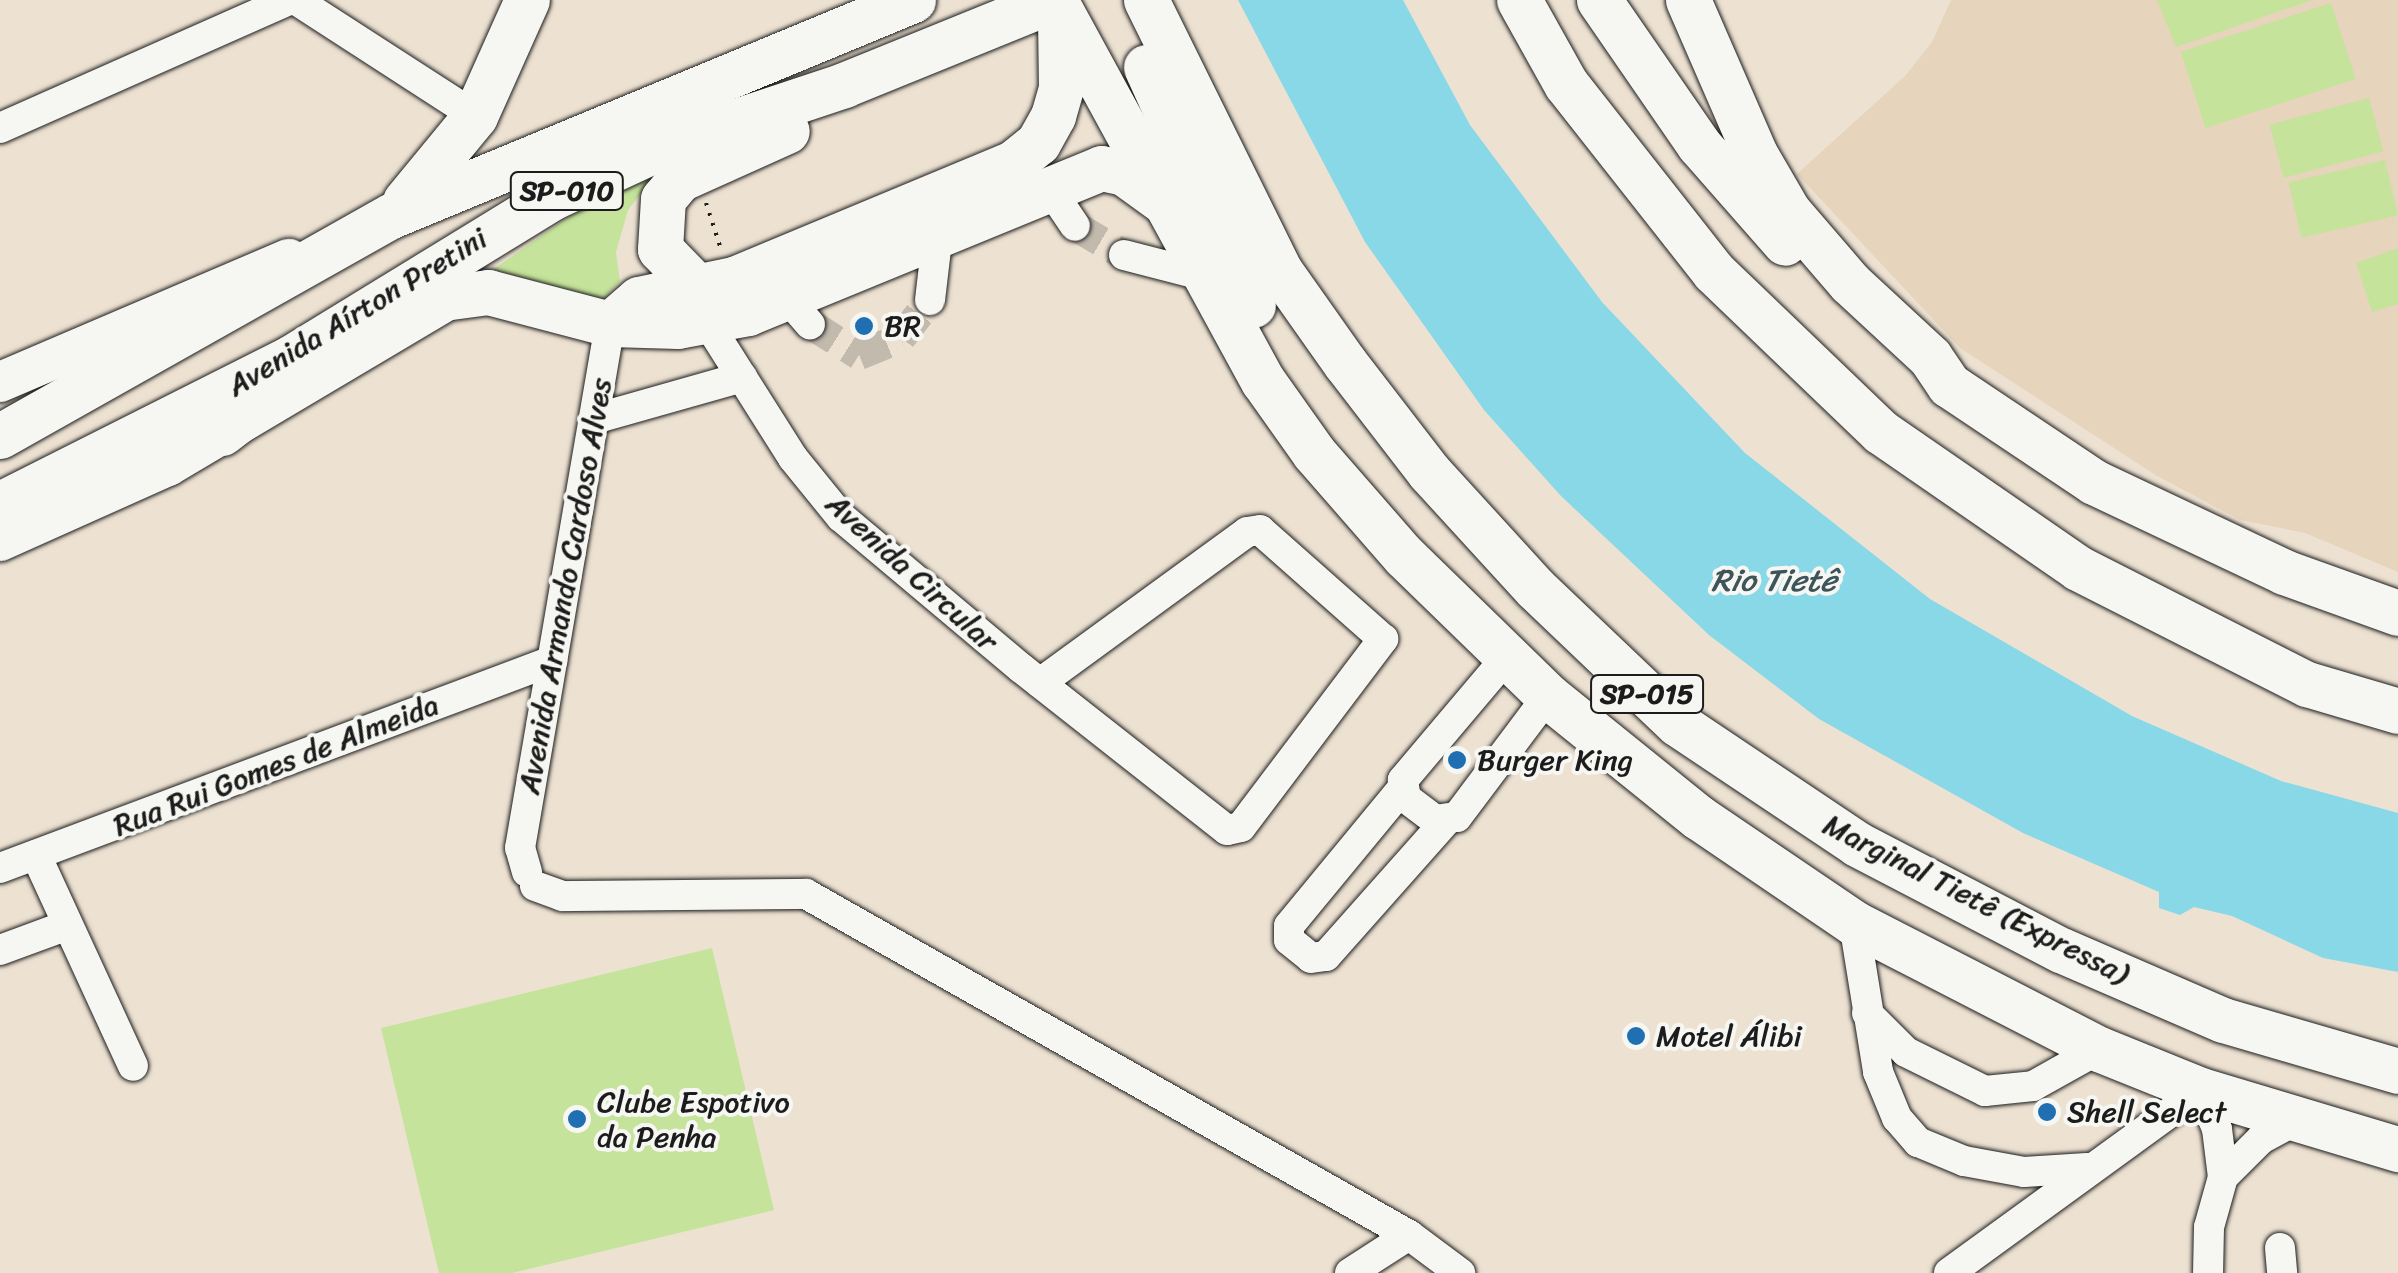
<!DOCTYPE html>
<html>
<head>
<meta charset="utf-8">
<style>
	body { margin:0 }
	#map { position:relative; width:2398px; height:1273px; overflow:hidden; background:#ede2d2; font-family:Sriracha,sans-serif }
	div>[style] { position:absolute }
	.built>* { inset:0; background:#e6d4bc }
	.green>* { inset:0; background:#c5e39b; transform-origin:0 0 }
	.water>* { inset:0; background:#89d8e7 }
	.minor-tunnel>* { height:30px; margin-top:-15px; transform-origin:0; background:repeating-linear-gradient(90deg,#c3baae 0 30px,transparent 0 45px) }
	.path>* { height:4px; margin-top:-2px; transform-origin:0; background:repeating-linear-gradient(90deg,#1c1c1c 0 2.5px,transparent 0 10.5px) }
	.roads { filter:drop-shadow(0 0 2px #1c1c1c) drop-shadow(0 0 2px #1c1c1c) }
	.minor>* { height:30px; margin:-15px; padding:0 15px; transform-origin:15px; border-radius:15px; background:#f6f6f2 }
	.major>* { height:40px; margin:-20px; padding:0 20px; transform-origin:20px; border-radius:20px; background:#f6f6f2 }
	.highway>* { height:45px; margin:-22.5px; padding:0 22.5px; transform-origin:22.5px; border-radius:22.5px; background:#f6f6f2 }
	.dots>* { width:28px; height:28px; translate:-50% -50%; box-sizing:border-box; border:5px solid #f6f6f2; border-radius:50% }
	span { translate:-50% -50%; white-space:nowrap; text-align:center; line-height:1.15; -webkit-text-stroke:8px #f6f6f2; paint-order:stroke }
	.shield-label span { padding:2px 8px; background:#f6f6f2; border:2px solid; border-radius:8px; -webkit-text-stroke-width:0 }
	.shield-label { font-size:28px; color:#1c1c1c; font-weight:700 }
	.street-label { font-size:30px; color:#1c1c1c }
	.poi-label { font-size:30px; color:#1c1c1c }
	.left { translate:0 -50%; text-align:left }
	.water-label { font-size:32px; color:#3d5459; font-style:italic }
</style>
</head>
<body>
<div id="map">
	<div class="built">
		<i style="clip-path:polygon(1951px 0,2398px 0,2398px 572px,2305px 533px,2240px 520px,2157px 476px,1960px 348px,1797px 174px,1905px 76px,1932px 42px)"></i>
	</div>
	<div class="green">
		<i style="clip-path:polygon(2157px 0,2312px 0,2176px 47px)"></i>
		<i style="left:2331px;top:3px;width:80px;height:158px;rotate:72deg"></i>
		<i style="left:2369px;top:98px;width:55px;height:103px;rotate:75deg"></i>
		<i style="left:2385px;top:160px;width:57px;height:99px;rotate:77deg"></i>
		<i style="clip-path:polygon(661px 168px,628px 210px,616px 252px,620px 281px,594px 309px,494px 269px,574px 213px)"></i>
		<i style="clip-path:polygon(2398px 248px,2398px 304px,2372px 312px,2356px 263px)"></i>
		<i style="clip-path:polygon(712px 948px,774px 1210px,512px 1273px,439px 1273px,381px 1028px)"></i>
	</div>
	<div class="water">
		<i style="clip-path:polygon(1238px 0,1403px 0,1470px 125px,1602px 302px,1745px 453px,1930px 599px,2132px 716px,2281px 781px,2398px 813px,2398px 972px,2323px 958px,2232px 916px,2194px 907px,2180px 915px,2159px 908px,2159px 892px,2023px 833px,1819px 719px,1709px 635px,1561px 496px,1484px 410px,1365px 242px)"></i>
	</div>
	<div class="minor-tunnel">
		<i style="left:1075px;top:226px;width:57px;rotate:30.6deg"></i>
		<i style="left:810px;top:324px;width:58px;rotate:32.3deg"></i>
		<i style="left:859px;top:355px;width:45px;rotate:-22deg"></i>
		<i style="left:901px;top:338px;width:48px;rotate:-52.7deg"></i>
	</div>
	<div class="path">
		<i style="left:706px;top:203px;width:45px;rotate:72deg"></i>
	</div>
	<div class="roads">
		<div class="minor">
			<i style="left:296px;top:0;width:213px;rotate:32.9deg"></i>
			<i style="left:0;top:128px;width:316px;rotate:-23.9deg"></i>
			<i style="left:1048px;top:186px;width:48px;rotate:56deg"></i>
			<i style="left:1124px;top:255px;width:84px;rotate:14.5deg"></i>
			<i style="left:787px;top:298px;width:35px;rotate:49deg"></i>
			<i style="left:930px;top:300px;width:60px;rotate:-83.3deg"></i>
			<i style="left:707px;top:322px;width:161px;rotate:57.7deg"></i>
			<i style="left:793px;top:458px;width:76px;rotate:50.9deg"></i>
			<i style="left:841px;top:517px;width:235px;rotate:40deg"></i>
			<i style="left:1021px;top:668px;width:262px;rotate:38.2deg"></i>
			<i style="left:1227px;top:830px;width:14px;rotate:-12deg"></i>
			<i style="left:1241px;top:827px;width:236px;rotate:-52.9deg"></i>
			<i style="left:1383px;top:639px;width:164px;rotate:-138.5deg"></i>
			<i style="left:1260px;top:530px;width:13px;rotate:171deg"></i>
			<i style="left:1247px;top:532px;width:256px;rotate:143.9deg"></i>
			<i style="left:594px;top:419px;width:154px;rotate:-15.8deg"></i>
			<i style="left:1506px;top:658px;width:160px;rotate:130.2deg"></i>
			<i style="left:1403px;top:780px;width:18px;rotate:81deg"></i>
			<i style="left:1406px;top:798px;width:36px;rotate:37deg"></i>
			<i style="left:1435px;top:820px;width:22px;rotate:-8deg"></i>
			<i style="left:1457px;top:817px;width:151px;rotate:-53.1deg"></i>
			<i style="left:1401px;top:790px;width:176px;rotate:129.5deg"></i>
			<i style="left:1289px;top:926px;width:14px;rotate:90deg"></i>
			<i style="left:1289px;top:940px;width:28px;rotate:39deg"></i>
			<i style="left:1311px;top:958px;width:15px;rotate:-8deg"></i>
			<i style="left:1326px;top:956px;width:181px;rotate:-48.4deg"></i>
			<i style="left:36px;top:855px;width:232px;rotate:65.3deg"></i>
			<i style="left:0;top:868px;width:590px;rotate:-20.56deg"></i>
			<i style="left:527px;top:872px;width:25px;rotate:-106deg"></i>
			<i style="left:520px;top:848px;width:532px;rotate:-80.25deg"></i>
			<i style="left:535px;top:886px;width:29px;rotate:20deg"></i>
			<i style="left:562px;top:896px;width:244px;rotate:-0.5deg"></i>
			<i style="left:806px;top:894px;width:693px;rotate:29.49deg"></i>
			<i style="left:1409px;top:1235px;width:64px;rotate:36.7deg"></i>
			<i style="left:1854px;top:923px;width:151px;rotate:80.8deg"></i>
			<i style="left:1878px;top:1072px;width:50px;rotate:67.6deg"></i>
			<i style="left:1897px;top:1118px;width:32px;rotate:49deg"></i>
			<i style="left:1918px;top:1142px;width:50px;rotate:22.4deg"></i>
			<i style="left:1964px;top:1161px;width:61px;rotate:10.4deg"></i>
			<i style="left:2024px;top:1172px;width:63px;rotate:-3.6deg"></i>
			<i style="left:0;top:950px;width:69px;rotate:-20.3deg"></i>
			<i style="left:1867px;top:1013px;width:55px;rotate:45deg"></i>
			<i style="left:1906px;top:1052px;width:88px;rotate:26.3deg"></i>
			<i style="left:1985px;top:1091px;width:48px;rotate:-5.9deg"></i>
			<i style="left:2033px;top:1086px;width:76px;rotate:-29.3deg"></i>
			<i style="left:2223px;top:1177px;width:54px;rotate:-45deg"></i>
			<i style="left:2261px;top:1139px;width:42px;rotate:-28.4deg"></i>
			<i style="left:2280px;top:1248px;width:25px;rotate:85deg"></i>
			<i style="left:1350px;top:1273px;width:70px;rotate:-32.8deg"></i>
			<i style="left:1949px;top:1273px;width:311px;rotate:-36deg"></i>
			<i style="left:2201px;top:1090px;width:42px;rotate:67.7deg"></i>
			<i style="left:2217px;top:1129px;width:48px;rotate:82.9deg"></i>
			<i style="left:2223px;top:1177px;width:52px;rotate:105.6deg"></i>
			<i style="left:2209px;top:1227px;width:46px;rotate:91.2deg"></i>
		</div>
		<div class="major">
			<i style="left:0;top:382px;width:314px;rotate:-23.1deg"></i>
			<i style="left:0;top:541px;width:184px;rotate:-24.1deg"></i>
			<i style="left:168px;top:466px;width:327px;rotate:-30.7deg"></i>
		</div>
		<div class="highway">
			<i style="left:1055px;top:0;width:434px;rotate:61.4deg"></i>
			<i style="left:1263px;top:381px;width:88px;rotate:54.7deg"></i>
			<i style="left:1314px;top:453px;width:137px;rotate:48.9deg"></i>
			<i style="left:1404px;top:556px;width:201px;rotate:44.2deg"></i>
			<i style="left:1548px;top:696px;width:193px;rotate:38.9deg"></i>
			<i style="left:1698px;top:817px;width:189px;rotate:34.2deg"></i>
			<i style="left:1854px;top:923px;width:276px;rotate:27.2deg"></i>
			<i style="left:2099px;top:1049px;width:110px;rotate:21.9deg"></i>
			<i style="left:2201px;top:1090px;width:206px;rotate:16.7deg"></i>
			<i style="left:1146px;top:0;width:302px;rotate:63.7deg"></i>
			<i style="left:1280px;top:271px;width:113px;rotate:54.8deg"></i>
			<i style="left:1345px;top:363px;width:138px;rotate:52.4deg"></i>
			<i style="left:1429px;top:472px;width:157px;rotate:47.6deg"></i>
			<i style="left:1535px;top:588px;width:197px;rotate:43.6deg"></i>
			<i style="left:1678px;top:724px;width:216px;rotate:33.8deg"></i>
			<i style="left:1857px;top:844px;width:230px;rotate:27.5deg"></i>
			<i style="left:2061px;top:950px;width:176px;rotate:23.4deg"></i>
			<i style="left:2223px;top:1020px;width:182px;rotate:16.2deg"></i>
			<i style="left:1519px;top:0;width:96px;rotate:60.8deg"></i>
			<i style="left:1566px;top:84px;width:239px;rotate:51.8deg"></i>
			<i style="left:1714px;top:272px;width:231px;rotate:43.8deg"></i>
			<i style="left:1881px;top:432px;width:239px;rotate:34.6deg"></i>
			<i style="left:2078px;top:568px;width:257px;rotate:26.9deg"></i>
			<i style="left:2307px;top:684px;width:95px;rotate:16.5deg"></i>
			<i style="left:1599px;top:0;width:176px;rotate:55.4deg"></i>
			<i style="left:1699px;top:145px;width:130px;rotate:48.7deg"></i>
			<i style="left:1688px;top:0;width:168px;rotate:66.5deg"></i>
			<i style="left:1755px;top:154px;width:66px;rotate:59.9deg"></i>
			<i style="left:1788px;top:211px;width:95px;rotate:49.3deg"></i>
			<i style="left:1850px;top:283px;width:109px;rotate:42.8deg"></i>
			<i style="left:1930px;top:357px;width:34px;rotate:56deg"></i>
			<i style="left:1949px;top:385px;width:174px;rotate:33.8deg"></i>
			<i style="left:2094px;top:482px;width:210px;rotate:25.3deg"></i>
			<i style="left:2284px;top:572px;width:121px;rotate:19.8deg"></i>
			<i style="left:1146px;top:67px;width:261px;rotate:65.8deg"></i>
			<i style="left:405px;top:201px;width:110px;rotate:-50.5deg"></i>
			<i style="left:475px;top:116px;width:127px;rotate:-65.9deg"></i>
			<i style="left:697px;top:287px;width:53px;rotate:-134.2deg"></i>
			<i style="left:660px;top:249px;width:50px;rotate:-86.6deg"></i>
			<i style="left:663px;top:199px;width:26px;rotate:-50deg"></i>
			<i style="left:680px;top:179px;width:117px;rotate:-24.2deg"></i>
			<i style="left:389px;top:298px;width:18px;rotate:16deg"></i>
			<i style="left:406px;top:303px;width:83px;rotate:-7.6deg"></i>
			<i style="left:488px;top:292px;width:126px;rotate:14.7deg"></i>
			<i style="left:610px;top:324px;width:68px;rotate:1.7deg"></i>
			<i style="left:678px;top:326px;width:71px;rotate:-10.5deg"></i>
			<i style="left:748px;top:313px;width:382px;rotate:-22.3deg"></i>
			<i style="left:1101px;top:168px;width:24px;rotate:12deg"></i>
			<i style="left:1124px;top:173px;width:49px;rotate:35.9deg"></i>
			<i style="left:610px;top:324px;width:38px;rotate:-41deg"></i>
			<i style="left:639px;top:299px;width:97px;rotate:-11.9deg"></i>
			<i style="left:734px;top:279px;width:302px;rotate:-22.6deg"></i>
			<i style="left:1013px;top:163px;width:32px;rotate:-39deg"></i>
			<i style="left:1038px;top:143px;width:31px;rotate:-61deg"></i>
			<i style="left:1053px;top:116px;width:29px;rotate:-74deg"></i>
			<i style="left:1061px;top:88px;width:68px;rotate:-90.8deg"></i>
			<i style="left:222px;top:433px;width:82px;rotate:-37.6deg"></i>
			<i style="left:0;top:436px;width:449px;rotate:-29.4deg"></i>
			<i style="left:391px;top:216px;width:565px;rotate:-22.48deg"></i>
			<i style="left:0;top:504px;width:327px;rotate:-26.7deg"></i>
			<i style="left:292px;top:357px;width:306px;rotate:-31.5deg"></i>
			<i style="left:553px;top:197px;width:126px;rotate:-24.9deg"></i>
			<i style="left:667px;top:144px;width:187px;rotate:-18.4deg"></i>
			<i style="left:844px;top:85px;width:226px;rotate:-22.1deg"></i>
		</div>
	</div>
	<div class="dots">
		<i style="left:864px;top:326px;background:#1f6fb2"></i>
		<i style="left:1457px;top:760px;background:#1f6fb2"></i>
		<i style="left:1636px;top:1036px;background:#1f6fb2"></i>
		<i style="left:2047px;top:1112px;background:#1f6fb2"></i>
		<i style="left:577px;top:1119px;background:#1f6fb2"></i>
	</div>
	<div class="shield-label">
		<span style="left:567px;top:191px">SP-010</span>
		<span style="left:1647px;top:694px">SP-015</span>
	</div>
	<div class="street-label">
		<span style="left:357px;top:312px;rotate:-31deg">Avenida Aírton Pretini</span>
		<span style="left:912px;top:572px;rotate:42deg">Avenida Circular</span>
		<span style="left:565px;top:586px;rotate:-80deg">Avenida Armando Cardoso Alves</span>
		<span style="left:276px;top:765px;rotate:-21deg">Rua Rui Gomes de Almeida</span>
		<span style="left:1976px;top:899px;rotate:27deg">Marginal Tietê (Expressa)</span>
	</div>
	<div class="poi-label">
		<span class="left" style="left:884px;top:326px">BR</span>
		<span class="left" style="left:1477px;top:760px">Burger King</span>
		<span class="left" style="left:1656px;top:1036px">Motel Álibi</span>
		<span class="left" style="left:597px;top:1119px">Clube Espotivo<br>da Penha</span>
		<span class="left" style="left:2067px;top:1112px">Shell Select</span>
	</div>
	<div class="water-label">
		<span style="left:1774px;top:581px">Rio Tietê</span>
	</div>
</div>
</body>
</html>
